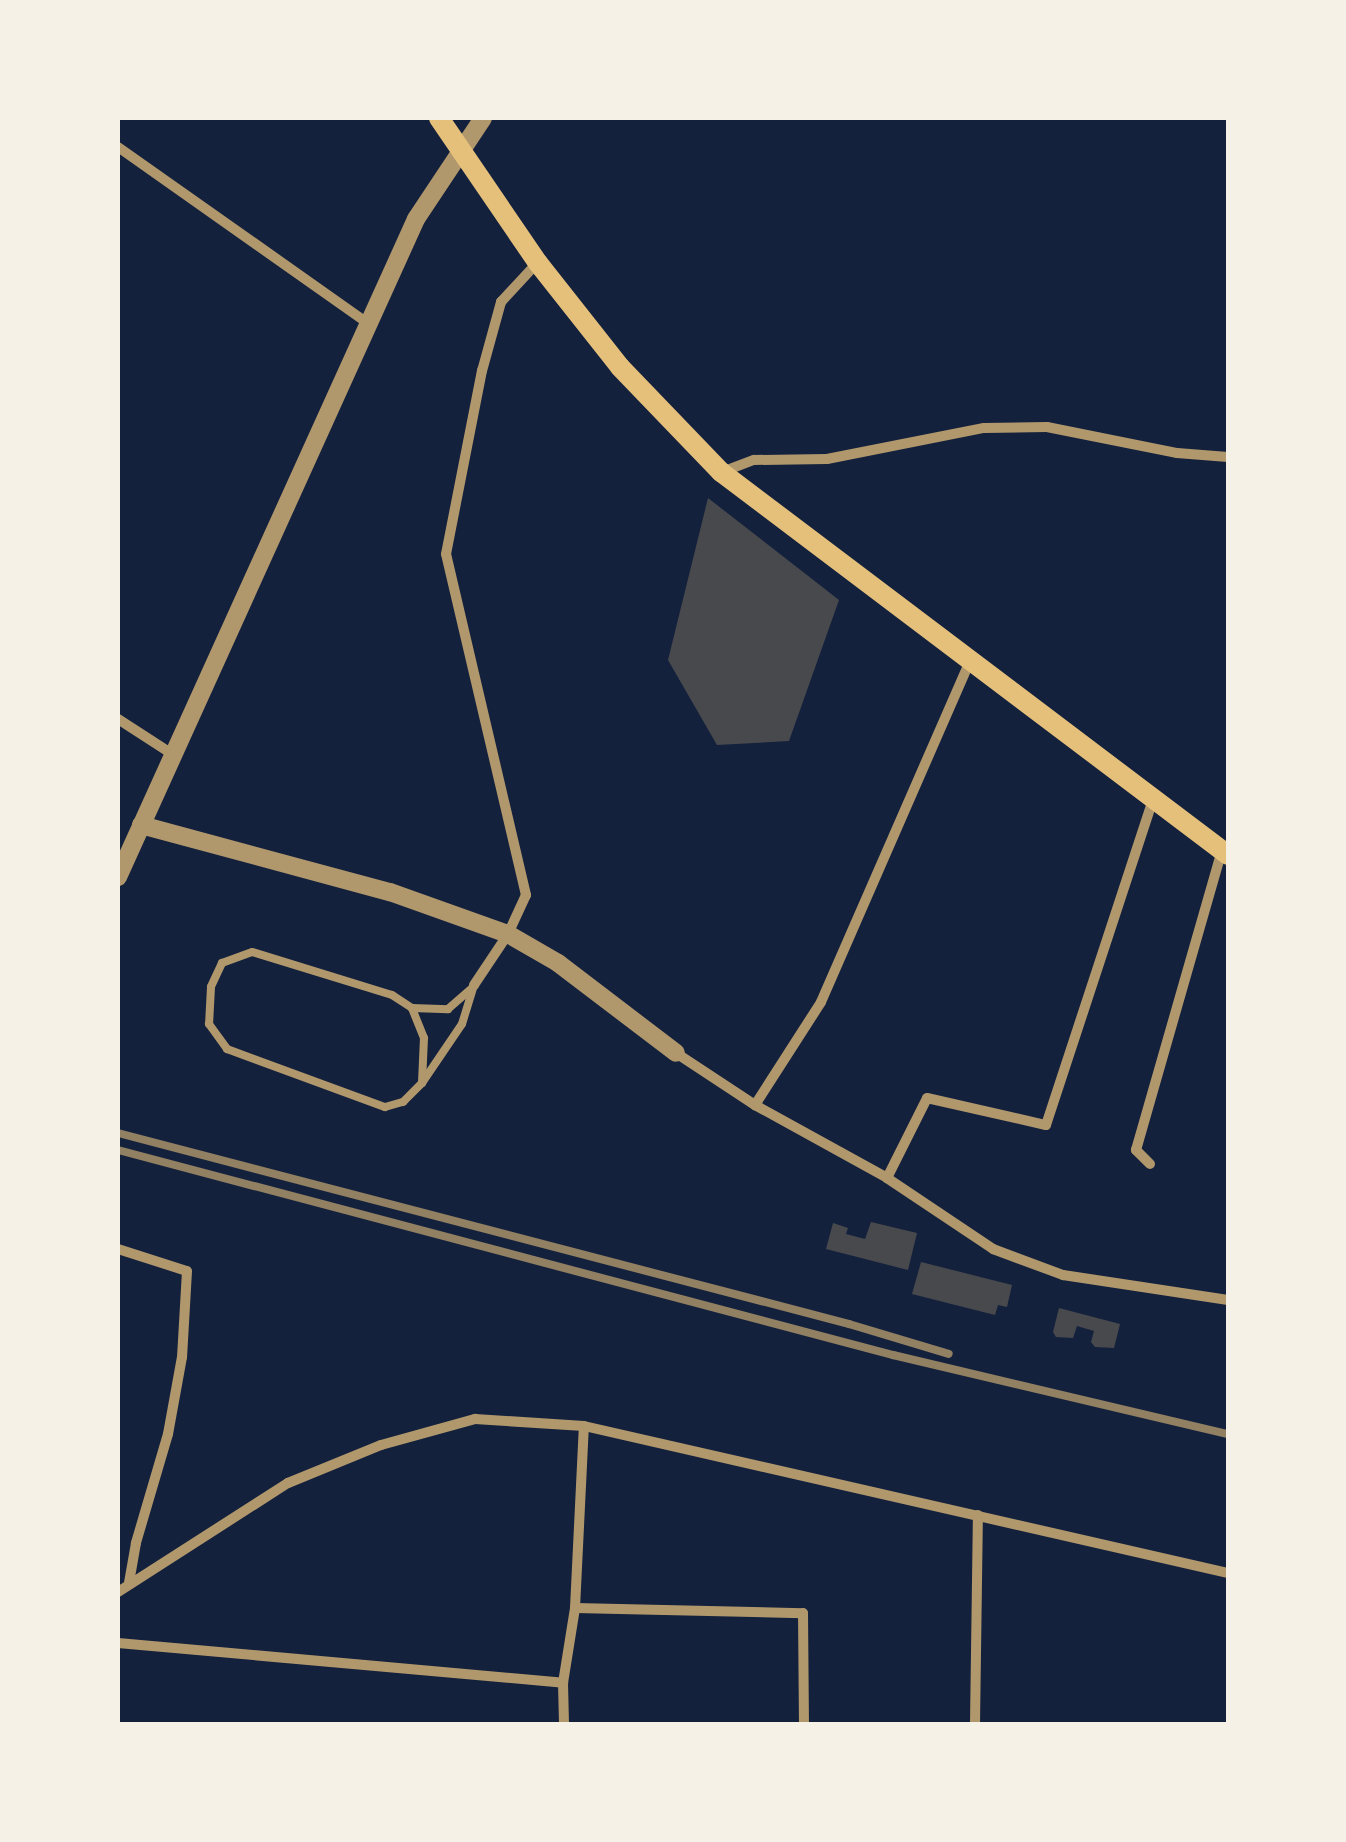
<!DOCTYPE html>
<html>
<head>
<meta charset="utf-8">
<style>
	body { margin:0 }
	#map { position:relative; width:1346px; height:1842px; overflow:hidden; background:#14213d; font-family:"Asap Condensed",sans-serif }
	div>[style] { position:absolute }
	.building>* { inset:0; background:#48494c }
	.service>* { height:8px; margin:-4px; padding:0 4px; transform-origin:4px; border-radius:4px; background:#b1986c }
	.minor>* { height:10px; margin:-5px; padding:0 5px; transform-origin:5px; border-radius:5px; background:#b1986c }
	.tertiary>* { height:18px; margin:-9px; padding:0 9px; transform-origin:9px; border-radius:9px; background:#b1986c }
	.secondary>* { height:20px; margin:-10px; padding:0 10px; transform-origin:10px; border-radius:10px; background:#e5c07b }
	.rail>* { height:8px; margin:-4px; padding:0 4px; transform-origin:4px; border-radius:4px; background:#918062 }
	span { translate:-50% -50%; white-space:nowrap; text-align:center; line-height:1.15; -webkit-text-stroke:10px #f6f1e7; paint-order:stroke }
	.frame { position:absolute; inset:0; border:120px solid #f6f1e7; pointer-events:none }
</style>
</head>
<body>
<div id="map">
	<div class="building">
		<i style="clip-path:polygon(708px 498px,839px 600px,789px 741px,717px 745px,668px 660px)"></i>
		<i style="clip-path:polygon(871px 1222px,917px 1233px,908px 1270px,826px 1249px,833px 1223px,848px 1228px,846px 1234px,865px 1239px)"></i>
		<i style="clip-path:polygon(921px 1262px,1012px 1285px,1007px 1307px,998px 1305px,995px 1315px,912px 1294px)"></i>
		<i style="clip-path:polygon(1059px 1308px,1120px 1324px,1114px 1348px,1095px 1347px,1091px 1342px,1094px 1331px,1077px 1326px,1073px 1338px,1056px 1337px,1053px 1332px)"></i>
	</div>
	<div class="service">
		<i style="left:412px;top:1008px;width:36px;rotate:2deg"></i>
		<i style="left:448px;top:1009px;width:35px;rotate:-41deg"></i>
		<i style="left:422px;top:1083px;width:45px;rotate:-87.5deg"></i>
		<i style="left:424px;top:1038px;width:32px;rotate:-112deg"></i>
		<i style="left:412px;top:1008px;width:24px;rotate:-147deg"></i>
		<i style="left:392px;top:995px;width:146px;rotate:-162.9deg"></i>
		<i style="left:252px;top:952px;width:32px;rotate:160deg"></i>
		<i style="left:222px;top:963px;width:26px;rotate:115deg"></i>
		<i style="left:211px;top:987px;width:37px;rotate:93deg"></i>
		<i style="left:209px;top:1024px;width:31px;rotate:54deg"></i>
		<i style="left:227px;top:1049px;width:168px;rotate:20.2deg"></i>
		<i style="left:385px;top:1107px;width:19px;rotate:-16deg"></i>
		<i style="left:403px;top:1102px;width:27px;rotate:-45deg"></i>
		<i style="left:422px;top:1083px;width:71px;rotate:-55.9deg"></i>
		<i style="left:462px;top:1024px;width:41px;rotate:-72.9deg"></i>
	</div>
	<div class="minor">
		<i style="left:118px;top:147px;width:307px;rotate:35.2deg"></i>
		<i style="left:722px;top:472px;width:34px;rotate:-21deg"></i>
		<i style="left:754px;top:460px;width:73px;rotate:-0.8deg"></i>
		<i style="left:827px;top:459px;width:160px;rotate:-11.2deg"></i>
		<i style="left:984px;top:428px;width:63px;rotate:-0.9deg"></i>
		<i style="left:1047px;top:427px;width:133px;rotate:11.3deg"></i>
		<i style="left:1177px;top:453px;width:51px;rotate:4.5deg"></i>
		<i style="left:118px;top:719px;width:64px;rotate:32.9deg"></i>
		<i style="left:474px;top:985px;width:61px;rotate:-56.3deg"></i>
		<i style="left:508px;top:934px;width:43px;rotate:-65.2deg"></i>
		<i style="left:526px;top:895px;width:350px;rotate:-103.2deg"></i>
		<i style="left:446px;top:554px;width:187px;rotate:-78.9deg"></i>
		<i style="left:482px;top:371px;width:72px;rotate:-74.6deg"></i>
		<i style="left:501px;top:302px;width:53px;rotate:-47.3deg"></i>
		<i style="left:676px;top:1053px;width:95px;rotate:33.4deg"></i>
		<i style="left:755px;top:1105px;width:151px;rotate:28.9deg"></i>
		<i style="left:887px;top:1178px;width:128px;rotate:33.8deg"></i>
		<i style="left:993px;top:1249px;width:75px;rotate:20.4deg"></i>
		<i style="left:1063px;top:1275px;width:167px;rotate:8.6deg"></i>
		<i style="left:755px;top:1105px;width:122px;rotate:-57.3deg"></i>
		<i style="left:821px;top:1002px;width:370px;rotate:-66.4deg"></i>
		<i style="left:1150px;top:1164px;width:20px;rotate:-135deg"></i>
		<i style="left:1136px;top:1150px;width:311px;rotate:-74deg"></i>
		<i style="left:887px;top:1178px;width:89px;rotate:-63.4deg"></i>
		<i style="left:927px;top:1098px;width:122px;rotate:12.8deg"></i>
		<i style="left:1046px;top:1125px;width:342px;rotate:-71.8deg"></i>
		<i style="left:118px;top:1249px;width:72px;rotate:17.7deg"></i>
		<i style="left:187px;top:1271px;width:86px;rotate:93.3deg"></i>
		<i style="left:182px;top:1357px;width:78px;rotate:100.3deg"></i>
		<i style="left:168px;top:1434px;width:114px;rotate:106.4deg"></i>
		<i style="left:136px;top:1543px;width:40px;rotate:100deg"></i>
		<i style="left:118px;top:1592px;width:202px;rotate:-32.7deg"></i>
		<i style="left:288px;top:1483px;width:100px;rotate:-22.2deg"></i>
		<i style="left:381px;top:1445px;width:98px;rotate:-15.5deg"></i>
		<i style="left:475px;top:1419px;width:109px;rotate:3.7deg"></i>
		<i style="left:584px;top:1426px;width:661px;rotate:12.86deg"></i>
		<i style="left:575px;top:1608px;width:228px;rotate:1.3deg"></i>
		<i style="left:803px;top:1613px;width:111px;rotate:89.5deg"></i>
		<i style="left:118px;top:1643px;width:447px;rotate:5.1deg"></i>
		<i style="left:563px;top:1683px;width:41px;rotate:88.6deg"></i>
		<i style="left:563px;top:1683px;width:76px;rotate:-80.9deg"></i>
		<i style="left:575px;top:1608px;width:182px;rotate:-87.2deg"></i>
		<i style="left:975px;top:1724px;width:209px;rotate:-89.2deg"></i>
	</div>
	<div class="tertiary">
		<i style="left:141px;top:825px;width:258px;rotate:15.1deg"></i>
		<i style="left:390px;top:892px;width:125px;rotate:19.6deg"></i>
		<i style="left:508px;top:934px;width:58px;rotate:30.1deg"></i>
		<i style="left:558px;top:963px;width:148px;rotate:37.3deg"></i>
		<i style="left:118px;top:877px;width:722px;rotate:-65.63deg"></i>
		<i style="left:416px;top:219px;width:121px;rotate:-56.4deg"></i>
	</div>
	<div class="secondary">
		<i style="left:439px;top:118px;width:176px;rotate:55.7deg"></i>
		<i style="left:538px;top:263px;width:132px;rotate:51.7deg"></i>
		<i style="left:620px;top:367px;width:146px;rotate:46.1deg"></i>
		<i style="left:721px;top:472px;width:635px;rotate:37.07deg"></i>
	</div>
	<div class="rail">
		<i style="left:118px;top:1133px;width:756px;rotate:14.64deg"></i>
		<i style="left:849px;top:1324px;width:104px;rotate:16.7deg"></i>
		<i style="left:118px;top:1150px;width:802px;rotate:14.82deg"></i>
		<i style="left:893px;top:1355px;width:344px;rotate:13.3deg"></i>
	</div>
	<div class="frame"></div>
</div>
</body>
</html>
